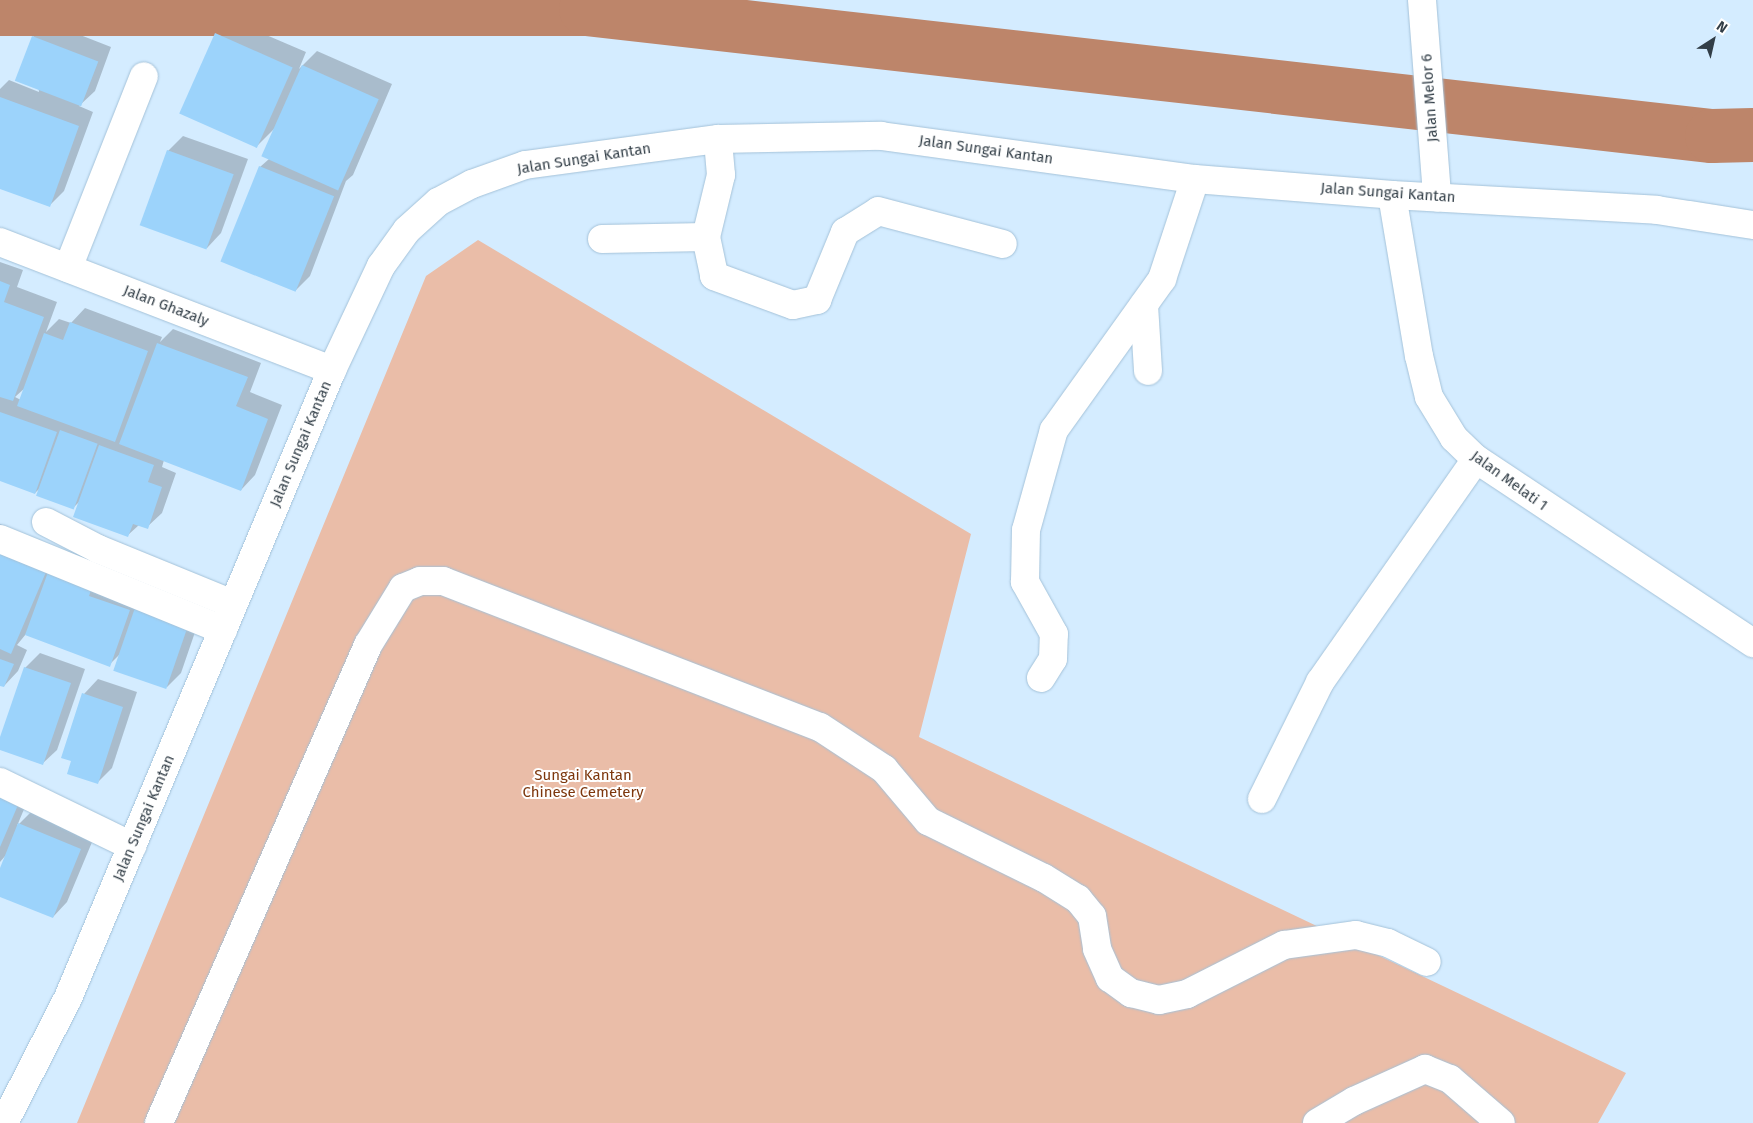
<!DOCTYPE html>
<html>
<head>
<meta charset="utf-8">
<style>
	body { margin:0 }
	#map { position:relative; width:1753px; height:1123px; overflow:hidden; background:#d4ecff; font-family:"Fira Sans",sans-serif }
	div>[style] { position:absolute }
	.green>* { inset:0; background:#eabda8 }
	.shadow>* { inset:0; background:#0003 }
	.river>* { height:54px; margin:-27px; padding:0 27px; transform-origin:27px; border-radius:27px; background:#bd856a }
	.building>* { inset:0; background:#9cd3fb; transform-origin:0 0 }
	.roads { filter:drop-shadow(0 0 1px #a4c2d9) drop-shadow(0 0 1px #a4c2d9) }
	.minor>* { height:28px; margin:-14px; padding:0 14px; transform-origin:14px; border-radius:14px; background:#fff }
	.major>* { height:28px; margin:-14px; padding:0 14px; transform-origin:14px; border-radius:14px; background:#fff }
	span { translate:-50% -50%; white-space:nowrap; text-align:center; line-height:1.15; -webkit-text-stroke:4px #fff; paint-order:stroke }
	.street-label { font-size:15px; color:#323e47 }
	.park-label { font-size:15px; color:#7d370d }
	.north { position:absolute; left:1688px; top:15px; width:50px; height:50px; -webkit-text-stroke:4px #fff; paint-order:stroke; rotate:35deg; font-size:14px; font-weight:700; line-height:20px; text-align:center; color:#323e47 }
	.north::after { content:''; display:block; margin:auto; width:18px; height:22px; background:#323e47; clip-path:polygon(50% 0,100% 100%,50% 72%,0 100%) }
</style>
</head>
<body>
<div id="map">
	<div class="green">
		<i style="clip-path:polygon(478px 240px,971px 534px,919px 737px,1626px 1073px,1598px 1123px,77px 1123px,426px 276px)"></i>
	</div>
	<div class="shadow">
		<i style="clip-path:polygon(231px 20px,306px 52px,299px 69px,317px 51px,392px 84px,353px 175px,346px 181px,310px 276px,295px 291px,260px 167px,269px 159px,276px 127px,258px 145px,216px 34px)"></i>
		<i style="clip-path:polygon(47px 22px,111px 47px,95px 91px,79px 106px,93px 112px,64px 191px,49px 206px,0 187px,0 89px,9px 80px,39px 92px,33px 37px)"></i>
		<i style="clip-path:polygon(183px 136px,248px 159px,221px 233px,207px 248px,168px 151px)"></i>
		<i style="clip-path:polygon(evenodd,0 262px,23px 270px,17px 287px,57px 302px,46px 332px,59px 319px,71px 323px,85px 308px,162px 337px,160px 342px,173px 329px,261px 363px,250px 392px,282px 405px,255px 475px,241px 490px,164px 460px,162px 467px,176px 473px,162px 513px,147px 527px,139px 525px,128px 535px,80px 501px,73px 508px,42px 486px,35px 493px,0 480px,0 262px,26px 387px,21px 400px,15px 397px,26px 387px)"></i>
		<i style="clip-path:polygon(0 524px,63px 551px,60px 557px,67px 551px,108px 566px,103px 581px,143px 596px,153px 586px,205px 603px,181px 673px,167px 687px,121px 653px,109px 665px,26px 634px,17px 645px,27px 650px,18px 671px,4px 686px,0 684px)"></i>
		<i style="clip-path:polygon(40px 653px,85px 669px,57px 750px,42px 764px,0 749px,25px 668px)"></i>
		<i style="clip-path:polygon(98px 679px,137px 692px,112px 768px,97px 783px,72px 760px,84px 694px)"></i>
		<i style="clip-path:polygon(0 776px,32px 790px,17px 826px,34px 809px,95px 835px,67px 902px,53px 917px,0 895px,0 871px,6px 855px,0 862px)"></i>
	</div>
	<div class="river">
		<i style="left:0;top:9px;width:586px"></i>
		<i style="left:586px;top:9px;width:1133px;rotate:6.44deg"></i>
		<i style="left:1712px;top:136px;width:41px;rotate:-1.4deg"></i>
	</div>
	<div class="building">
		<i style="left:215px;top:33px;width:85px;height:88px;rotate:24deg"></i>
		<i style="left:32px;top:36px;width:71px;height:48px;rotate:21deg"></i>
		<i style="left:302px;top:65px;width:84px;height:100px;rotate:24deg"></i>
		<i style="clip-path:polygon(0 97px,79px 126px,50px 207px,0 189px)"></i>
		<i style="left:167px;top:150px;width:71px;height:80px;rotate:20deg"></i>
		<i style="left:259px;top:166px;width:81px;height:103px;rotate:22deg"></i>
		<i style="clip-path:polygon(0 281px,10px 285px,4px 302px,44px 317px,13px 401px,0 397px)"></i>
		<i style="clip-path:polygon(70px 322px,148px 351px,115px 442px,17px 406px,44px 333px,63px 340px)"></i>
		<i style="clip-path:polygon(157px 343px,248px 377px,236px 406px,268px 419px,241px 491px,119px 444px)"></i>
		<i style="clip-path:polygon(0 412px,57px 432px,35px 494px,0 481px)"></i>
		<i style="left:60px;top:430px;width:40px;height:70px;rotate:20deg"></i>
		<i style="clip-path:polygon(99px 445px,154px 465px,148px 482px,162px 487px,148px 529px,133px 524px,128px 537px,73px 517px)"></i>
		<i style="clip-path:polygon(0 544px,49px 565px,11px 654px,0 649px)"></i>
		<i style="clip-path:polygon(51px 564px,94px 581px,89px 596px,130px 610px,110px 667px,25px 635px)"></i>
		<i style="left:138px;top:599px;width:56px;height:76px;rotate:19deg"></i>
		<i style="clip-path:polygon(0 659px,14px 664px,4px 687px,0 686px)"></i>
		<i style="clip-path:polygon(24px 667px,71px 683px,43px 765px,0 750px,0 737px)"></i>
		<i style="clip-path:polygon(82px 693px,123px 707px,98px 784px,67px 774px,71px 761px,61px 758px)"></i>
		<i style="clip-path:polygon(0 797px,18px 805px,0 847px)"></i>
		<i style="clip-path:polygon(18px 823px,81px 849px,53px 918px,0 897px,0 868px)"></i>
	</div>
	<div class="roads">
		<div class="minor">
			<i style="left:1422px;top:0;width:198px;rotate:85.6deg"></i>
			<i style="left:1392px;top:195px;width:163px;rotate:80.5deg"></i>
			<i style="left:1419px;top:356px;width:42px;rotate:76.3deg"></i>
			<i style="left:1429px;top:397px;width:48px;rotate:58.6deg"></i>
			<i style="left:1454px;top:438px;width:30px;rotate:44deg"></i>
			<i style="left:1476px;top:459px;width:333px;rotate:33.6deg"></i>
			<i style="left:706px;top:237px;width:40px;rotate:78deg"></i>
			<i style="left:714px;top:276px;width:84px;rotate:20.2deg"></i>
			<i style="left:793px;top:305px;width:25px;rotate:-12deg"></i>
			<i style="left:817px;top:300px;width:74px;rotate:-67.6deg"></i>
			<i style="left:845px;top:232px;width:39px;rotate:-32deg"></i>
			<i style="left:878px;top:211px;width:129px;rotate:14.8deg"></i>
			<i style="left:602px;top:239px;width:104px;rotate:-1.1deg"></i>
			<i style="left:706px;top:237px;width:64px;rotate:-76.4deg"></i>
			<i style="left:721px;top:175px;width:36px;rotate:-95deg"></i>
			<i style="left:0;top:242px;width:356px;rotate:21.1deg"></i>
			<i style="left:68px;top:268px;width:206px;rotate:-68.4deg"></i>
			<i style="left:1144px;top:305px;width:66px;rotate:86.5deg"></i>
			<i style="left:46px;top:522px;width:59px;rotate:27.4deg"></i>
			<i style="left:98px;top:549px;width:146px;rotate:22.2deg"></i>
			<i style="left:0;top:539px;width:241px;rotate:22.2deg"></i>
			<i style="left:1041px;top:678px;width:22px;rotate:-58deg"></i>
			<i style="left:1053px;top:659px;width:25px;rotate:-88deg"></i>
			<i style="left:1054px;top:634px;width:60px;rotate:-119.1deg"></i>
			<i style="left:1025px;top:582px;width:52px;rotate:-88.9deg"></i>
			<i style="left:1026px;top:530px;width:104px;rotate:-74.4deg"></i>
			<i style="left:1054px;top:430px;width:186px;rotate:-54.4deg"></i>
			<i style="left:1162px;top:279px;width:105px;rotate:-71.7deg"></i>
			<i style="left:0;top:782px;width:147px;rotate:25.9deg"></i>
			<i style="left:1262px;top:799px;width:131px;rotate:-63.6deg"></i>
			<i style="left:1320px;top:682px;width:272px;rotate:-55deg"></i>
			<i style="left:159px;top:1123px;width:522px;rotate:-66.38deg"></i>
			<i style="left:368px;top:645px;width:67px;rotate:-58.4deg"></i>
			<i style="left:403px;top:588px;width:18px;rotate:-22deg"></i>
			<i style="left:420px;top:581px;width:23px"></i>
			<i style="left:443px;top:581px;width:404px;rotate:21.2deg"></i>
			<i style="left:820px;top:727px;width:77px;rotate:33.3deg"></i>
			<i style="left:884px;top:769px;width:68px;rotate:49.8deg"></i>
			<i style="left:928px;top:821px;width:129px;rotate:26.2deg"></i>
			<i style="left:1044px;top:878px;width:40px;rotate:32deg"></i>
			<i style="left:1078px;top:899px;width:22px;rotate:51deg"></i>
			<i style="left:1092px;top:916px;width:33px;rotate:81deg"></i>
			<i style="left:1097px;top:949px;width:32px;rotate:66deg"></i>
			<i style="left:1110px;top:978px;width:26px;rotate:36deg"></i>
			<i style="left:1131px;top:993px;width:29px;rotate:14deg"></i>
			<i style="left:1159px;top:1000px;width:29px;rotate:-12deg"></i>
			<i style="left:1187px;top:994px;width:109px;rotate:-26.8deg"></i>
			<i style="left:1284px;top:945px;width:73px;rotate:-7.9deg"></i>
			<i style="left:1356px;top:935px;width:33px;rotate:14deg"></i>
			<i style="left:1388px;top:943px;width:43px;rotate:26deg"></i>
			<i style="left:1317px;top:1123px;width:43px;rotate:-30.7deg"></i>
			<i style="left:1354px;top:1101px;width:78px;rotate:-24.3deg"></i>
			<i style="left:1425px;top:1069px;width:27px;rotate:22deg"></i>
			<i style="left:1450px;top:1079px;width:67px;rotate:40.8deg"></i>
		</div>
		<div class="major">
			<i style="left:4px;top:1123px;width:140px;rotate:-62.9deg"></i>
			<i style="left:68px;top:998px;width:681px;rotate:-67.2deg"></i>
			<i style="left:332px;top:370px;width:115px;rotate:-64.8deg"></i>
			<i style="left:381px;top:266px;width:44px;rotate:-54.2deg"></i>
			<i style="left:407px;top:230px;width:42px;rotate:-42.1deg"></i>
			<i style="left:438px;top:202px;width:38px;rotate:-28deg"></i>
			<i style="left:472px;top:184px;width:56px;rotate:-19.7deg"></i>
			<i style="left:525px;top:165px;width:195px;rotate:-7.7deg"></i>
			<i style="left:718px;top:139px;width:163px;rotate:-1.1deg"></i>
			<i style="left:881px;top:136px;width:317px;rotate:7.8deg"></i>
			<i style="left:1195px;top:179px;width:198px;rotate:4.6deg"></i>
			<i style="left:1392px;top:195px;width:265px;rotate:3.2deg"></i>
			<i style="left:1657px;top:210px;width:97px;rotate:8.9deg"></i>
		</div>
	</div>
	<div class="street-label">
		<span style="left:1430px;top:98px;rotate:-94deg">Jalan Melor 6</span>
		<span style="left:986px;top:150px;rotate:8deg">Jalan Sungai Kantan</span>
		<span style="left:584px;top:159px;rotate:-9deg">Jalan Sungai Kantan</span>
		<span style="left:1388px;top:193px;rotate:4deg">Jalan Sungai Kantan</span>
		<span style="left:166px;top:306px;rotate:21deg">Jalan Ghazaly</span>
		<span style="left:301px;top:444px;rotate:-67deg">Jalan Sungai Kantan</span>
		<span style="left:1509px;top:481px;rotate:36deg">Jalan Melati 1</span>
		<span style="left:144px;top:818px;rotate:-67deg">Jalan Sungai Kantan</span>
	</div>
	<div class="park-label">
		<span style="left:583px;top:784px">Sungai Kantan<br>Chinese Cemetery</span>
	</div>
	<div class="north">N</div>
</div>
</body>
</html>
